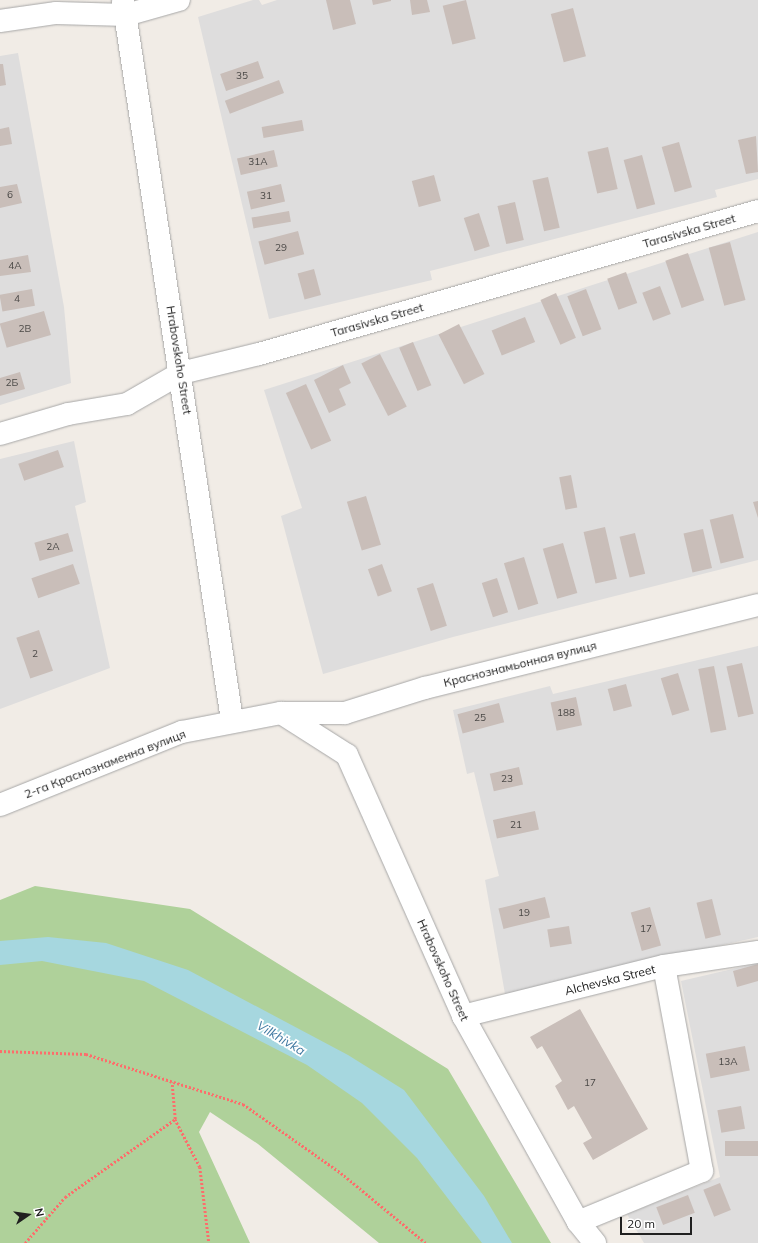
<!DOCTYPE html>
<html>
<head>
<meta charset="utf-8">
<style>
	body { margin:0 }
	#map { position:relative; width:758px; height:1243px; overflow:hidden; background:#f1ece6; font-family:Mulish,sans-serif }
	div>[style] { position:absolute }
	.residential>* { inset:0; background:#dedddd }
	.forest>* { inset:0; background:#afd19a }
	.water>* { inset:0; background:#a6d7df }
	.building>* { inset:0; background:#c9beb9; transform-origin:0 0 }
	.path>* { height:2.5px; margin-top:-1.25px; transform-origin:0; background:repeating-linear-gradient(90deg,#fd6d6b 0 2px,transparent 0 4px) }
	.roads { filter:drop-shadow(0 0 1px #a7a7a7) drop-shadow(0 0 1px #a7a7a7) }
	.minor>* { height:22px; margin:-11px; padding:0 11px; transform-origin:11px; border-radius:11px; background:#fff }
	span { translate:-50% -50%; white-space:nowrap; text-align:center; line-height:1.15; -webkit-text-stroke:3.5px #fff; paint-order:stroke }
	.number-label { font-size:10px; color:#4a4846 }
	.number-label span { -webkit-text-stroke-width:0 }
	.street-label { font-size:12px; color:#202020 }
	.water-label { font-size:13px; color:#437ba3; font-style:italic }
	.north { position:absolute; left:8px; top:1195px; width:40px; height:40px; -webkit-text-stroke:3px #fff; paint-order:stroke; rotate:77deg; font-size:11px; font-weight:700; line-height:16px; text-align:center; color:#202020 }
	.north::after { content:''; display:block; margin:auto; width:14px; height:18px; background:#202020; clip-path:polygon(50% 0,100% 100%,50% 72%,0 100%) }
	.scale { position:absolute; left:620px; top:1217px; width:72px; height:18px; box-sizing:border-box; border:2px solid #202020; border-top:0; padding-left:5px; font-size:12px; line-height:14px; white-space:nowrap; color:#202020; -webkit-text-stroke:3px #fff; paint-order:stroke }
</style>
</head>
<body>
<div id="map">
	<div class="residential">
		<i style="clip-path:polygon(253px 0,259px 0,262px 5px,277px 0,758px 0,758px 179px,715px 190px,717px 197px,430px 271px,432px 280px,269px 319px,198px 17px)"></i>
		<i style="clip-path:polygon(18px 53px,64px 307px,71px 383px,0 405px,0 56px)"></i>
		<i style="clip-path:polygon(758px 232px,758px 560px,453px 637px,323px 674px,281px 516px,302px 508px,264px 390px)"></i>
		<i style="clip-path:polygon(74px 441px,86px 502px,75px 506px,110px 668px,0 709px,0 459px)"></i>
		<i style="clip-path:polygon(758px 646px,758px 937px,505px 994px,485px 880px,499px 876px,474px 772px,467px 774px,453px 710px,550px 686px,553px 694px)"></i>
		<i style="clip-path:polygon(758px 963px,758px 1243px,644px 1243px,627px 1214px,720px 1177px,681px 981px)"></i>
	</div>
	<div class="forest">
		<i style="clip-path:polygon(35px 886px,190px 909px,448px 1069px,551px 1243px,379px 1243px,258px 1144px,210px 1112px,199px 1132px,250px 1243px,0 1243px,0 900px)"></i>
	</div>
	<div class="water">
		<i style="clip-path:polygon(48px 937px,106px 943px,188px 970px,348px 1055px,404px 1090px,484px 1196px,512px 1243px,482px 1243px,417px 1158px,362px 1103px,307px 1065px,144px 981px,42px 961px,0 965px,0 941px)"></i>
	</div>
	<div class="building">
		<i style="clip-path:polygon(326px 0,350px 0,356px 24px,333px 30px)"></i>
		<i style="clip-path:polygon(372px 0,391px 0,391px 1px,373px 5px)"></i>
		<i style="clip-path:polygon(410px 0,427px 0,430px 12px,412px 15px)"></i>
		<i style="left:466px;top:0;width:40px;height:24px;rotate:76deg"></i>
		<i style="left:573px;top:8px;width:50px;height:23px;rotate:75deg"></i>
		<i style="left:258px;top:61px;width:18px;height:40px;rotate:71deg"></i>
		<i style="clip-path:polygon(0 64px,3px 64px,6px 85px,0 86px)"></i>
		<i style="left:279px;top:80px;width:14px;height:58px;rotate:69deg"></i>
		<i style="left:302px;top:120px;width:11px;height:41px;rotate:80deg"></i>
		<i style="clip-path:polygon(9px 127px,12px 144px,0 146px,0 129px)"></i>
		<i style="clip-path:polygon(756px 136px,758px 172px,746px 174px,738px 140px)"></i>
		<i style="left:679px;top:142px;width:47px;height:18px;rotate:74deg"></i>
		<i style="left:608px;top:147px;width:43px;height:21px;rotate:77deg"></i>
		<i style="left:274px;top:150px;width:17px;height:38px;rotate:77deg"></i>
		<i style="left:642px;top:155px;width:51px;height:19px;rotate:75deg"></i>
		<i style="left:434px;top:175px;width:27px;height:23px;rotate:75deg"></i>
		<i style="left:548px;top:177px;width:52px;height:16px;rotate:77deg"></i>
		<i style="clip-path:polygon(17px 184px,22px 203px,0 208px,0 187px)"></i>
		<i style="left:281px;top:184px;width:18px;height:35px;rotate:77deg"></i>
		<i style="left:515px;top:202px;width:39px;height:18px;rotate:77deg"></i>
		<i style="left:289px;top:211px;width:11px;height:38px;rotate:80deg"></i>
		<i style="left:479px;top:213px;width:35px;height:16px;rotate:72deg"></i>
		<i style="left:298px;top:231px;width:24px;height:41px;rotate:75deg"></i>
		<i style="left:730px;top:242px;width:60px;height:22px;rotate:75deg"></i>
		<i style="left:688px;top:253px;width:50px;height:24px;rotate:71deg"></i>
		<i style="clip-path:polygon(28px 255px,31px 272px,0 276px,0 260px)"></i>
		<i style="left:314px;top:269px;width:27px;height:17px;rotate:75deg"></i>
		<i style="left:626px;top:272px;width:33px;height:20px;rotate:70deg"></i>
		<i style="left:660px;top:286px;width:30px;height:19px;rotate:69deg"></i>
		<i style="left:32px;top:289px;width:17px;height:33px;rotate:80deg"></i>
		<i style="left:586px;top:289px;width:43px;height:20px;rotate:69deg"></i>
		<i style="left:556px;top:293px;width:49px;height:17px;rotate:66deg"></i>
		<i style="left:44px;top:311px;width:25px;height:46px;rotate:74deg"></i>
		<i style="left:525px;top:317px;width:27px;height:36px;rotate:68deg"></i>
		<i style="left:459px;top:324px;width:56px;height:23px;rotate:63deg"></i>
		<i style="left:413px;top:342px;width:47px;height:15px;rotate:67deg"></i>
		<i style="left:380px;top:354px;width:59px;height:21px;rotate:63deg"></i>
		<i style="clip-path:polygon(343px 365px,351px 383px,339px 389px,346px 405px,329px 413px,314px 380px)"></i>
		<i style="clip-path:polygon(20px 372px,25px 389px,0 396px,0 378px)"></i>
		<i style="left:306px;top:384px;width:62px;height:22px;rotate:66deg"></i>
		<i style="left:58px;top:450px;width:18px;height:42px;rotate:71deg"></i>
		<i style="left:571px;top:475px;width:33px;height:12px;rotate:79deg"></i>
		<i style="left:366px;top:496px;width:51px;height:20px;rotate:73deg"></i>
		<i style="clip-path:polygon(758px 501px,758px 518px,753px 502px)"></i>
		<i style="left:733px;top:514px;width:45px;height:24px;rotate:76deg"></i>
		<i style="left:605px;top:527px;width:53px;height:22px;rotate:77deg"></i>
		<i style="left:703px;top:529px;width:40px;height:20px;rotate:77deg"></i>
		<i style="left:68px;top:533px;width:19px;height:35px;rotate:74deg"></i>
		<i style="left:635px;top:533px;width:42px;height:16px;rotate:76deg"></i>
		<i style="left:563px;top:543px;width:52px;height:21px;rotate:74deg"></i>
		<i style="left:524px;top:557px;width:49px;height:21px;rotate:73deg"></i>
		<i style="left:73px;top:564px;width:21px;height:44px;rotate:71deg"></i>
		<i style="left:382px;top:564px;width:29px;height:15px;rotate:70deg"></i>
		<i style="left:497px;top:578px;width:36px;height:16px;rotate:72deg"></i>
		<i style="left:433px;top:583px;width:45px;height:17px;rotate:72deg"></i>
		<i style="left:39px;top:630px;width:43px;height:24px;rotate:71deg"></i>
		<i style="left:742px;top:663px;width:52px;height:16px;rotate:77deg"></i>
		<i style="left:714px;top:666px;width:65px;height:16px;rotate:79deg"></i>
		<i style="left:678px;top:673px;width:39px;height:18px;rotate:73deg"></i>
		<i style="left:626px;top:684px;width:23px;height:19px;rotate:75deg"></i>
		<i style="left:576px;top:697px;width:29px;height:26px;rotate:78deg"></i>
		<i style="left:499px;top:703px;width:20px;height:43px;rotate:75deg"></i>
		<i style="left:519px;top:767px;width:18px;height:30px;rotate:77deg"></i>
		<i style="left:535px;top:811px;width:19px;height:43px;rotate:78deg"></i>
		<i style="left:545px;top:897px;width:21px;height:48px;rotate:76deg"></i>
		<i style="left:712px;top:899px;width:37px;height:16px;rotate:76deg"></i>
		<i style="left:650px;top:907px;width:40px;height:20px;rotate:74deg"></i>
		<i style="left:569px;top:926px;width:18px;height:22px;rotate:81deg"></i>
		<i style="clip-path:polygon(758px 964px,758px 981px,737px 987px,733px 971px)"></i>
		<i style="clip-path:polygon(580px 1009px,648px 1129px,593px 1160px,583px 1143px,592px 1138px,574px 1106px,568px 1110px,555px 1086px,562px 1081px,542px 1046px,537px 1049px,530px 1037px)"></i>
		<i style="left:745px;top:1046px;width:25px;height:40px;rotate:79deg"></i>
		<i style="left:741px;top:1106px;width:23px;height:24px;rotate:80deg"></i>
		<i style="left:758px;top:1141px;width:15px;height:33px;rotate:90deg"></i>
		<i style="left:720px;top:1183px;width:29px;height:18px;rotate:68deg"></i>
		<i style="left:688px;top:1195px;width:19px;height:34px;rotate:69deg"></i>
	</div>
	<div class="path">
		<i style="left:0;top:1051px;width:86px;rotate:2deg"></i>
		<i style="left:86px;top:1054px;width:165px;rotate:17.7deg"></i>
		<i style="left:243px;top:1104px;width:120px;rotate:35.1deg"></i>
		<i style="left:341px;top:1173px;width:110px;rotate:39.5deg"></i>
		<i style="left:175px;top:1119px;width:54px;rotate:62.5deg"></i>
		<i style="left:200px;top:1167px;width:77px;rotate:83.2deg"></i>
		<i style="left:25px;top:1243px;width:61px;rotate:-49deg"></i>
		<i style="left:65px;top:1197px;width:135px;rotate:-35.3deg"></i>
		<i style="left:175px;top:1119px;width:37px;rotate:-95deg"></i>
	</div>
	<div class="roads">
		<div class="minor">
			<i style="left:123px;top:0;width:728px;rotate:81.39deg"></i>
			<i style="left:0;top:21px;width:57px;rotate:-8.1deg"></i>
			<i style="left:56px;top:13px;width:70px;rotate:1.6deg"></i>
			<i style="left:126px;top:15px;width:55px;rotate:-15.8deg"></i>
			<i style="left:0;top:434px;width:71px;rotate:-16.4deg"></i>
			<i style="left:68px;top:414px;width:60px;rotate:-9.6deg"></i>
			<i style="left:127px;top:404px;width:62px;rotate:-29.9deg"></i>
			<i style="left:181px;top:373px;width:80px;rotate:-13.7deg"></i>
			<i style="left:259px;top:354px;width:519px;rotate:-15.99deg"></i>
			<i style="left:281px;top:713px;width:78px;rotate:32.5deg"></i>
			<i style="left:347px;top:755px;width:286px;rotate:66deg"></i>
			<i style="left:463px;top:1016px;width:236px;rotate:60.8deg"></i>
			<i style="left:578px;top:1222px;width:27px;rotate:51deg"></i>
			<i style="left:0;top:805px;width:196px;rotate:-21.9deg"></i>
			<i style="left:182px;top:732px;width:101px;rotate:-10.9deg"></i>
			<i style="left:281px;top:713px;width:64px"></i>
			<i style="left:345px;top:713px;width:84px;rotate:-17.4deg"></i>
			<i style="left:425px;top:688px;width:343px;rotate:-14deg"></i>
			<i style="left:463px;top:1016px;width:207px;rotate:-14deg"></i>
			<i style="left:664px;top:966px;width:95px;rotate:-8.5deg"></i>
			<i style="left:578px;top:1222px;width:134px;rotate:-22.4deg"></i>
			<i style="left:702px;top:1171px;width:208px;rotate:-100.5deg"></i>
		</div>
	</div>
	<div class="number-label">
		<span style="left:242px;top:76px">35</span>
		<span style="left:258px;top:162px">31А</span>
		<span style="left:10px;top:195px">6</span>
		<span style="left:266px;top:196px">31</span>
		<span style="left:281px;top:248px">29</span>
		<span style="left:15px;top:266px">4А</span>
		<span style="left:17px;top:299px">4</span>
		<span style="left:25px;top:329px">2В</span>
		<span style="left:12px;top:383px">2Б</span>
		<span style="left:53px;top:547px">2А</span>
		<span style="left:35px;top:654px">2</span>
		<span style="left:566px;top:713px">188</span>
		<span style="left:480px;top:718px">25</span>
		<span style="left:507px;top:779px">23</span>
		<span style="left:516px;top:825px">21</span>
		<span style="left:524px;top:913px">19</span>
		<span style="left:646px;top:929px">17</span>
		<span style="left:728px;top:1062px">13А</span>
		<span style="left:590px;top:1083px">17</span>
	</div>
	<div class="street-label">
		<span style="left:689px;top:231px;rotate:-16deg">Tarasivska Street</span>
		<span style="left:377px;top:320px;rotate:-16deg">Tarasivska Street</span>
		<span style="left:179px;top:360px;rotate:81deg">Hrabovskoho Street</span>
		<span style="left:520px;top:664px;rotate:-14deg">Краснознамьонная вулиця</span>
		<span style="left:105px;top:764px;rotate:-21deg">2-га Краснознаменна вулиця</span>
		<span style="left:443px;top:970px;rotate:66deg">Hrabovskoho Street</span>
		<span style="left:610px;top:980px;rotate:-14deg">Alchevska Street</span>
	</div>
	<div class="water-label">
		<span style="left:281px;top:1038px;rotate:31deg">Vilkhivka</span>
	</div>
	<div class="north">N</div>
	<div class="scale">20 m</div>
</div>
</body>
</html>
